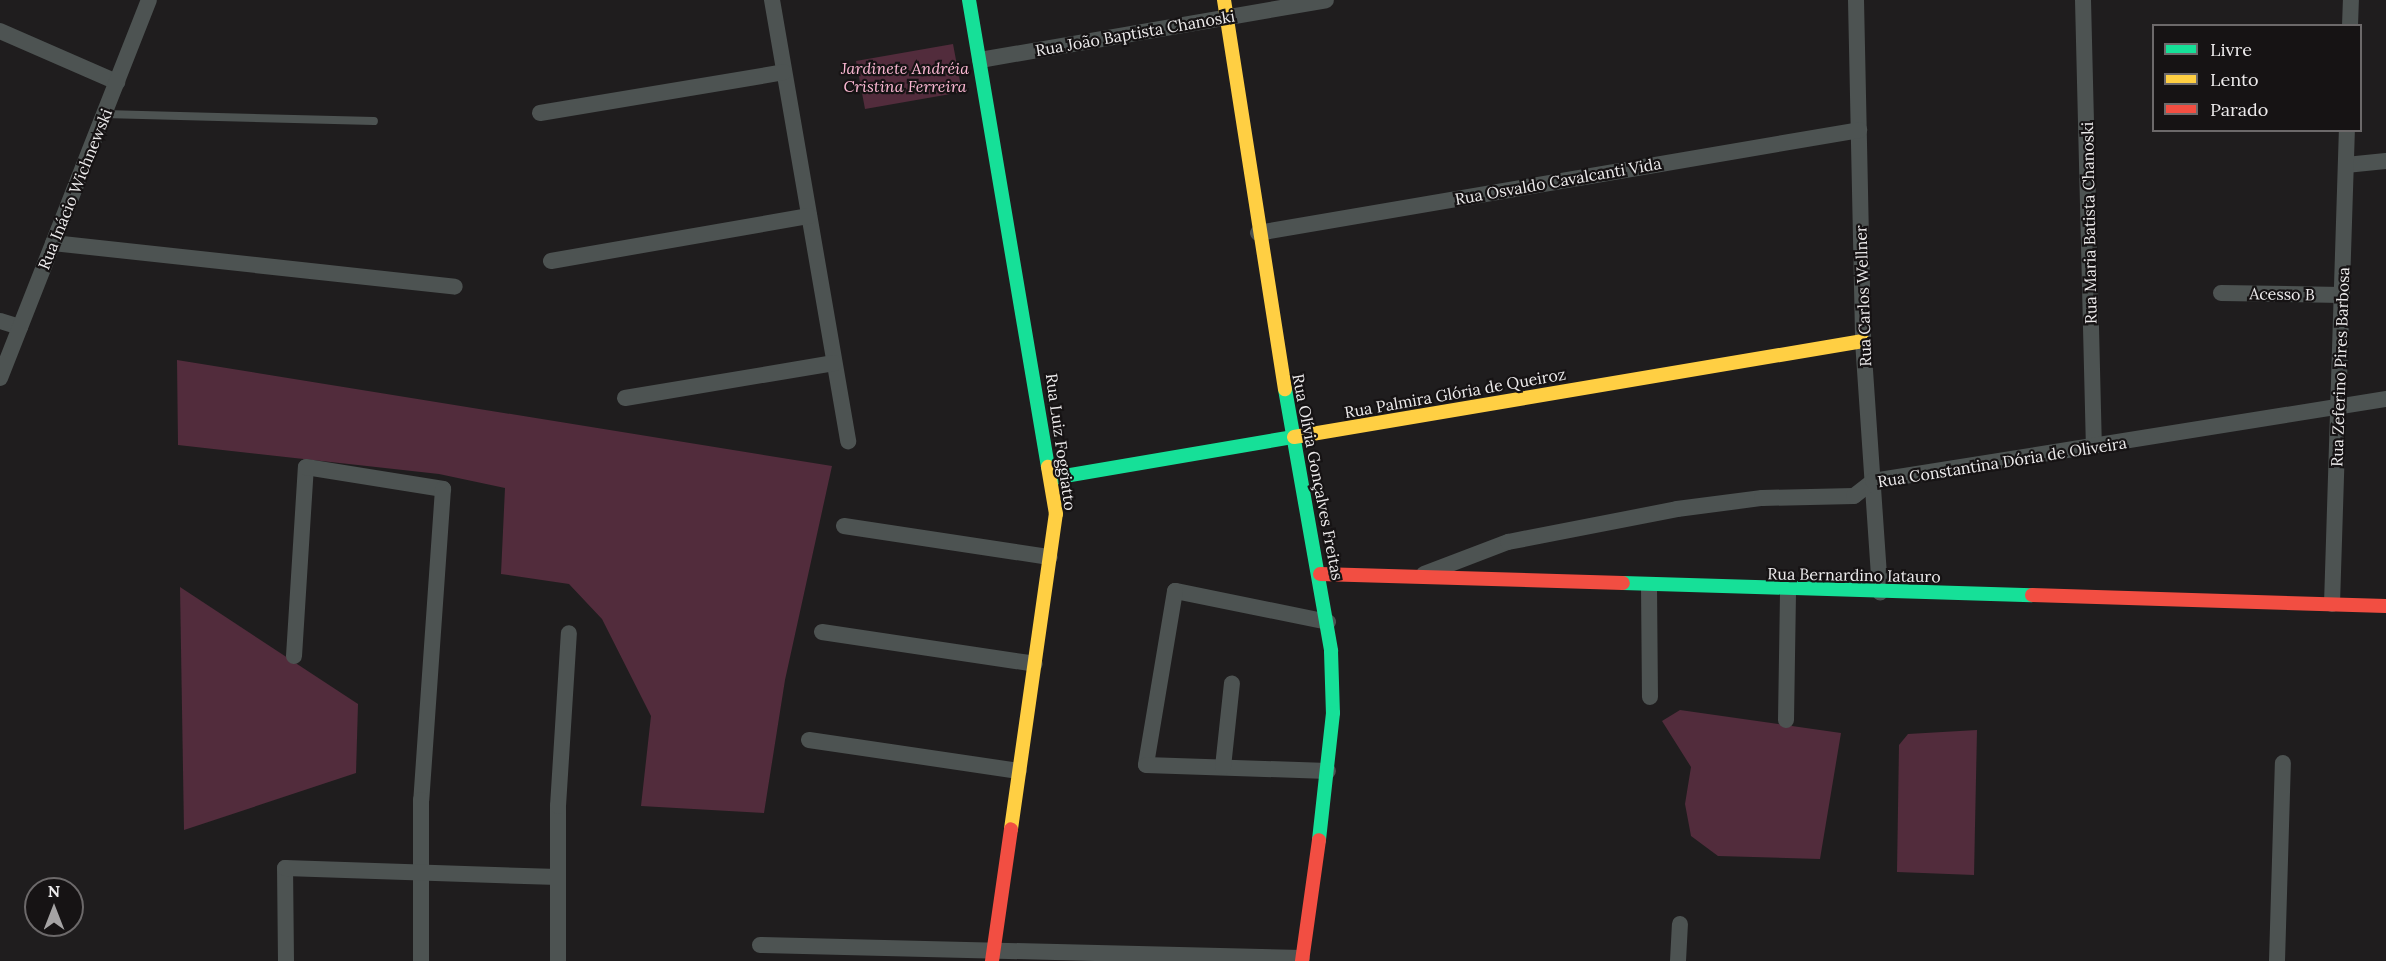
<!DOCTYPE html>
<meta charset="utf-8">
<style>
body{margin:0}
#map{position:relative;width:2386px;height:961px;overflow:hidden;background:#1f1d1e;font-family:Lora,serif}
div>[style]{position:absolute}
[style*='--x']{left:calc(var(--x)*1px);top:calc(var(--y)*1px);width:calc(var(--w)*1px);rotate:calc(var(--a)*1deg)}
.green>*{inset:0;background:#522c3c}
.lane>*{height:8px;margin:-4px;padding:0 4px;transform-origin:4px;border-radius:4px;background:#4d5352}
.street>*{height:16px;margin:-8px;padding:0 8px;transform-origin:8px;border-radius:8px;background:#4d5352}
.fast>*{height:14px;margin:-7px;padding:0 7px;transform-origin:7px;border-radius:7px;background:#16e098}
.slow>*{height:14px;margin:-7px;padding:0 7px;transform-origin:7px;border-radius:7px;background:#ffcf43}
.jam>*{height:14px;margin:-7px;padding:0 7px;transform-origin:7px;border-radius:7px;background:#f24e42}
span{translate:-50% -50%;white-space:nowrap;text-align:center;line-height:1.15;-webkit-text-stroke:4.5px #161314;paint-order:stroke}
.street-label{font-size:16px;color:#edebec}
.park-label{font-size:16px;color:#fdb9d4;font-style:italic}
.legend{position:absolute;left:2152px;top:24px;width:210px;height:108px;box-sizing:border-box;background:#161314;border:2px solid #6c696a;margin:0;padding:8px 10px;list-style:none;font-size:18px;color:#edebec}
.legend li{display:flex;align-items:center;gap:12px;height:30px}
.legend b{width:30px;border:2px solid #6c696a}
.north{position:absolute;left:24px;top:877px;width:60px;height:60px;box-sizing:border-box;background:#161314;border:2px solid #6c696a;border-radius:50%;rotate:0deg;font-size:16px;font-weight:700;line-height:24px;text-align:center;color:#edebec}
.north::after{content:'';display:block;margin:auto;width:21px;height:27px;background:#a5a3a4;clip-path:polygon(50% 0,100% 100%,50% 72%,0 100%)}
</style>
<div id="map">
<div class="green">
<i style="clip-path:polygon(953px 44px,962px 92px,865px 109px,856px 61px)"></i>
<i style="clip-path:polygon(177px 360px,832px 466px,785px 680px,764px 813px,641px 806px,651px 716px,602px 619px,569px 584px,501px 574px,505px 488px,439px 474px,178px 445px)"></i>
<i style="clip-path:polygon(180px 587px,358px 704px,356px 773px,184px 830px)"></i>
<i style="clip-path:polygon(1680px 710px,1841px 733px,1820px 859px,1718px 856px,1691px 836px,1685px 804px,1691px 767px,1662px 721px)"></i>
<i style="clip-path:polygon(1977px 730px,1974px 875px,1897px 872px,1899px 745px,1908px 734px)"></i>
</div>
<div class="lane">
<i style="--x:104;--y:114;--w:270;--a:1.5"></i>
</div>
<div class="street">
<i style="--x:772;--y:0;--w:448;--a:80.2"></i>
<i style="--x:1856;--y:0;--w:341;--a:88.8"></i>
<i style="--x:1863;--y:341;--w:252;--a:86.1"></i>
<i style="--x:2083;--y:0;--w:446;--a:88.6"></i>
<i style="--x:2350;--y:26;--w:26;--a:-88"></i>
<i style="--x:0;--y:31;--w:128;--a:23.6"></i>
<i style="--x:980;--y:60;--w:351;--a:-9.8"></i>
<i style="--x:540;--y:113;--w:247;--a:-9.5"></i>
<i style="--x:2346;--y:165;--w:40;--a:-5.7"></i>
<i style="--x:1258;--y:233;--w:610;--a:-9.72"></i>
<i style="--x:53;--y:243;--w:404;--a:6.2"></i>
<i style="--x:551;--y:261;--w:262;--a:-9.9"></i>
<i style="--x:2221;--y:293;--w:121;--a:0.9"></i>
<i style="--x:0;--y:321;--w:21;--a:17"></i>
<i style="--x:0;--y:378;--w:406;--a:-68.5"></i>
<i style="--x:625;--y:398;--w:212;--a:-9.5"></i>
<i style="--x:844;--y:526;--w:208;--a:8.6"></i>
<i style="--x:1424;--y:574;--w:90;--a:-20.9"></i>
<i style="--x:1508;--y:542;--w:172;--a:-11"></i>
<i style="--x:1677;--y:509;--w:86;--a:-7.4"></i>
<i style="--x:1762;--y:498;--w:92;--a:-1.2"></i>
<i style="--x:1854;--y:496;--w:24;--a:-38"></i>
<i style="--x:1873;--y:481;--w:520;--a:-9.08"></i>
<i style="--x:1649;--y:586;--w:111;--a:89.5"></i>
<i style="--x:2332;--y:604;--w:474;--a:-88.2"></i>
<i style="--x:1328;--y:622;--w:156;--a:-168.5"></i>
<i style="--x:1175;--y:591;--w:176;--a:99.5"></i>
<i style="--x:1146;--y:765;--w:182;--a:1.9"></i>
<i style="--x:822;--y:632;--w:215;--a:8.5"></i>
<i style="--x:294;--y:656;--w:189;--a:-86.4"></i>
<i style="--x:306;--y:467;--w:139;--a:9.1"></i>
<i style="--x:443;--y:489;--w:312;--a:94"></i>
<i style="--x:421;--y:800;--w:161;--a:90"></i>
<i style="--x:1786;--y:720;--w:130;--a:-89.1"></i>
<i style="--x:809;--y:740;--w:212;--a:8.4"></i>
<i style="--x:1223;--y:767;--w:84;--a:-83.9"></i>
<i style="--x:760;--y:945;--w:542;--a:1.37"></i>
<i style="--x:286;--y:961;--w:93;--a:-90.6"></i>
<i style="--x:285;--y:868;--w:273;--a:1.9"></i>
<i style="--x:558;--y:961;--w:155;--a:-90"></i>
<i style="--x:558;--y:806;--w:173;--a:-86.4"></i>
<i style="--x:1678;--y:961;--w:37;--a:-87"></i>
<i style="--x:2277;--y:961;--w:198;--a:-88.3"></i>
</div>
<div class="fast">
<i style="--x:969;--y:0;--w:474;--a:80.4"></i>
<i style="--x:1285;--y:389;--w:266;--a:80"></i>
<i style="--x:1331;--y:651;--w:62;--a:88.2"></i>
<i style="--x:1333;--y:713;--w:128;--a:96.3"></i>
<i style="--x:1053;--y:478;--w:244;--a:-9.7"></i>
<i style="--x:1623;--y:583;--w:409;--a:1.7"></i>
</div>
<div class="slow">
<i style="--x:1224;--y:0;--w:394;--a:81.1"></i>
<i style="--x:1294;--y:437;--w:577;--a:-9.58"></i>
<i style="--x:1011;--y:829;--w:318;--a:-81.9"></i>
<i style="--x:1056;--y:514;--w:48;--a:-99.7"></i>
</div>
<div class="jam">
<i style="--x:1320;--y:574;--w:303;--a:1.7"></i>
<i style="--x:2032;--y:595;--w:354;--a:1.8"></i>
<i style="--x:992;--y:961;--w:133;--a:-81.8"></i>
<i style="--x:1302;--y:961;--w:122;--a:-82"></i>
</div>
<div class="street-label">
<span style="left:1135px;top:33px;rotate:-10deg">Rua João Baptista Chanoski</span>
<span style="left:1558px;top:181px;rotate:-10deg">Rua Osvaldo Cavalcanti Vida</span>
<span style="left:75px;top:189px;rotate:-68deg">Rua Inácio Wichnewski</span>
<span style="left:2089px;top:223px;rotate:-91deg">Rua Maria Batista Chanoski</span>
<span style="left:2282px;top:294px;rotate:1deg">Acesso B</span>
<span style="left:1863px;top:296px;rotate:-92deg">Rua Carlos Wellner</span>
<span style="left:2340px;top:367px;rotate:-88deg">Rua Zeferino Pires Barbosa</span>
<span style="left:1455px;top:393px;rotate:-10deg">Rua Palmira Glória de Queiroz</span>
<span style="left:1061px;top:442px;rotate:82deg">Rua Luiz Foggiatto</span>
<span style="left:2002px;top:462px;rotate:-9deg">Rua Constantina Dória de Oliveira</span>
<span style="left:1318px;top:477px;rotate:79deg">Rua Olívia Gonçalves Freitas</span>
<span style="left:1854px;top:575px;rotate:1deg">Rua Bernardino Iatauro</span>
</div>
<div class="park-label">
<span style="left:905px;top:77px">Jardinete Andréia<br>Cristina Ferreira</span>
</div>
<ul class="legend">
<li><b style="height:8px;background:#16e098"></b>Livre</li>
<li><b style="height:8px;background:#ffcf43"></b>Lento</li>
<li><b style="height:8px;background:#f24e42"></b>Parado</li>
</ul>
<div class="north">N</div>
</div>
